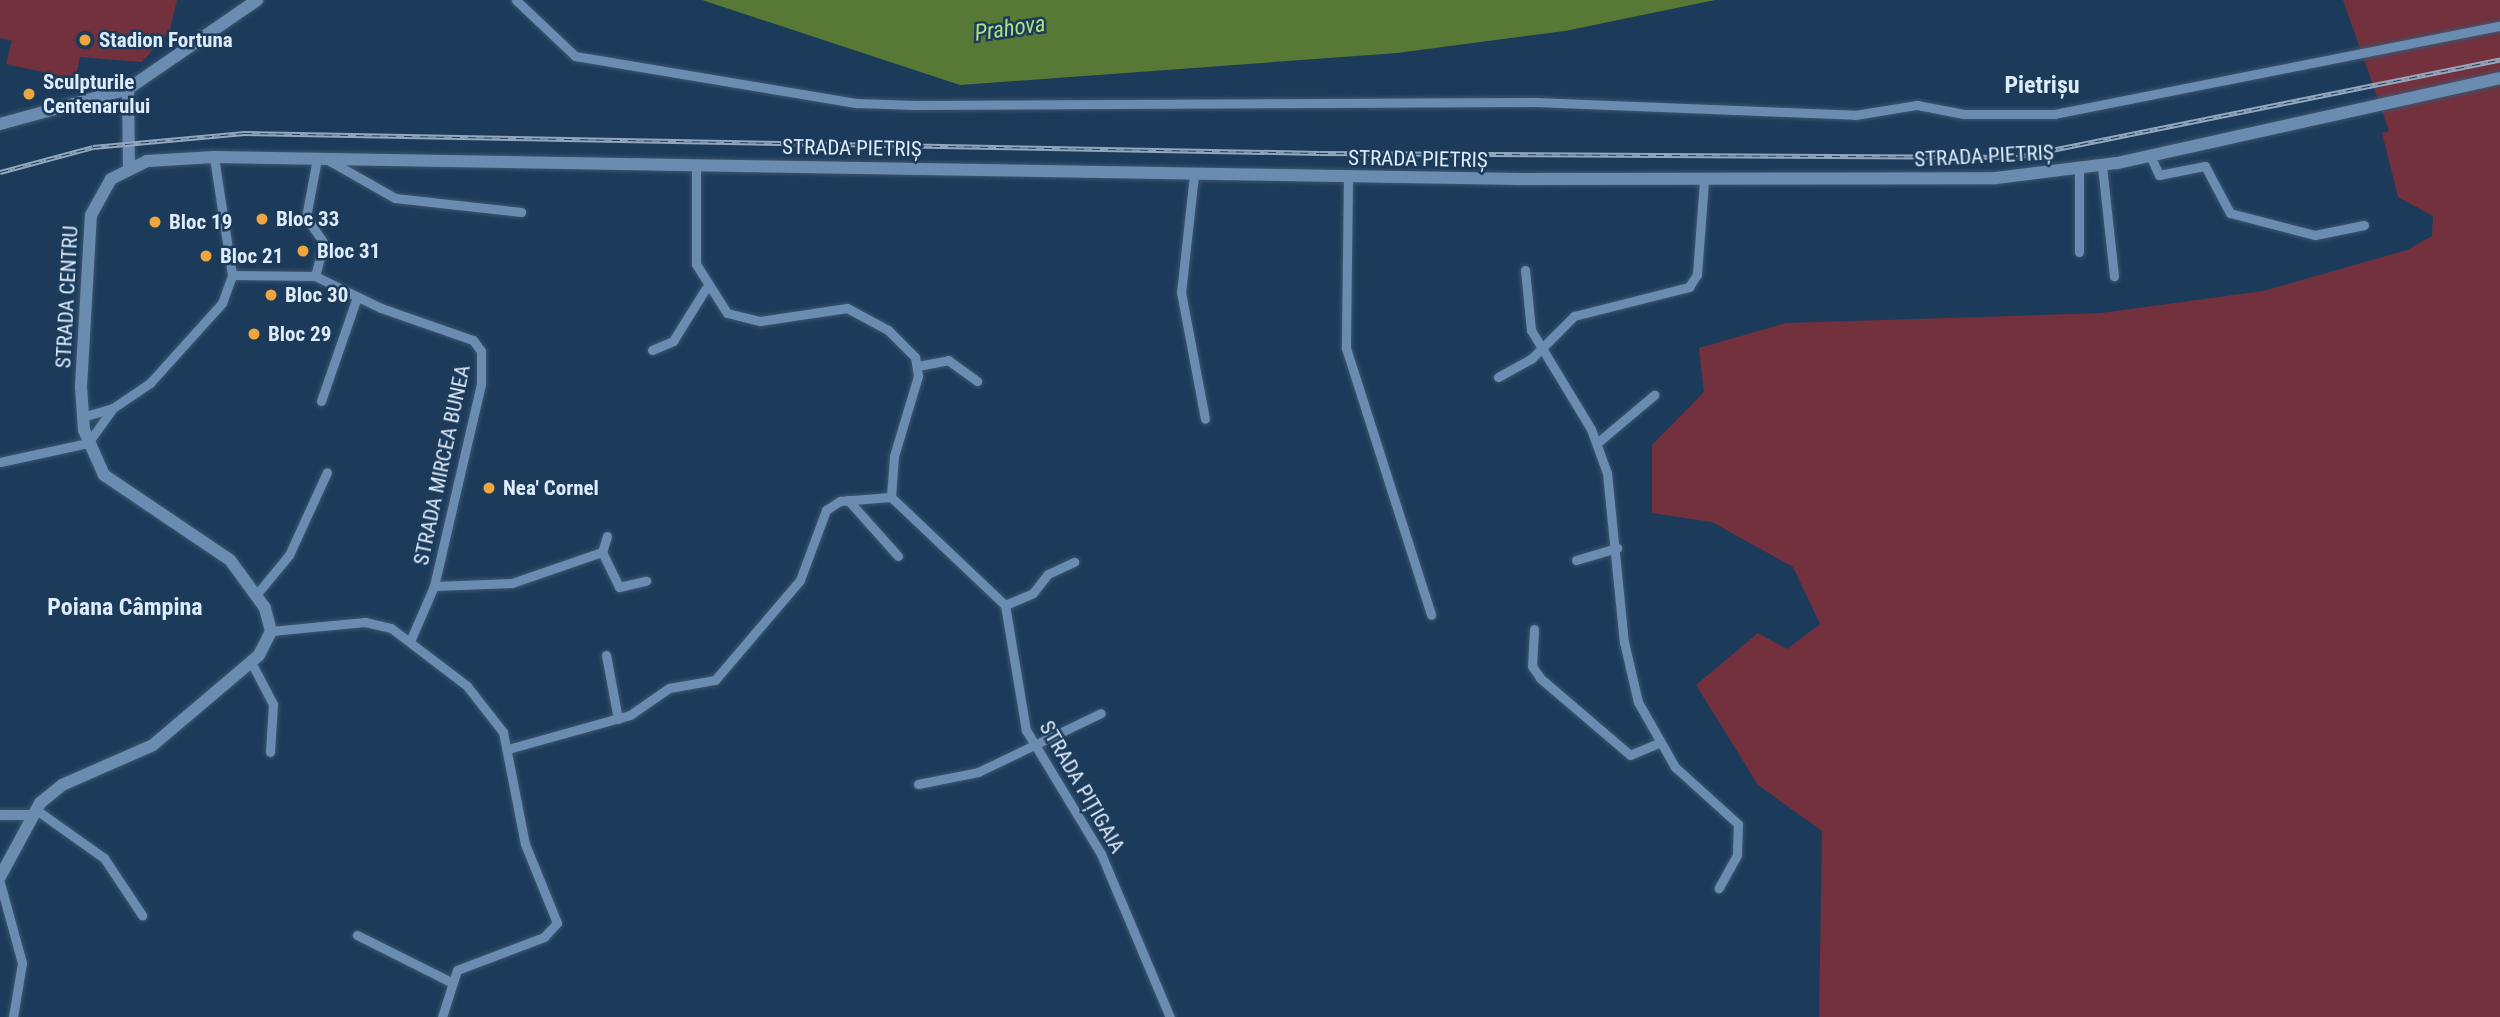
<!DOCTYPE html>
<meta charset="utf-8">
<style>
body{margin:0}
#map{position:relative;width:2500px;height:1017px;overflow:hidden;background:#1c3b5a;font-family:"Roboto Condensed",sans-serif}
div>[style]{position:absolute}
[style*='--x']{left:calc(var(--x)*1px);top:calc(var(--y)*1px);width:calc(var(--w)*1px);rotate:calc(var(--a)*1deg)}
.green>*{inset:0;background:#73313d}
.water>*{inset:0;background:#577935}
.roads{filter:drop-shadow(0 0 2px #3b5670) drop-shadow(0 0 2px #3b5670)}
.minor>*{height:9px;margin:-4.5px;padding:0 4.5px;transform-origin:4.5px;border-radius:4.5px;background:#6b8cb1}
.tertiary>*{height:10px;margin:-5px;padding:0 5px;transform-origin:5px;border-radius:5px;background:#6b8cb1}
.secondary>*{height:12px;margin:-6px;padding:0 6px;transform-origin:6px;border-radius:6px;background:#6b8cb1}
.rail>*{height:5px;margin-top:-2.5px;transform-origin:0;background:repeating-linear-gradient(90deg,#1c3b5a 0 8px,#93a8be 0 16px);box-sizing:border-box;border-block:2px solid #93a8be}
.dots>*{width:19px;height:19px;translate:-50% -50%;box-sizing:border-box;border:4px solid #1c3b5a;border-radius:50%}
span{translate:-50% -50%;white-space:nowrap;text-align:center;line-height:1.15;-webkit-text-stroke:5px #1c3b5a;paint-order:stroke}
.poi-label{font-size:21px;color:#ddebfb;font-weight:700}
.left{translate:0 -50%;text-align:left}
.street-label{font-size:21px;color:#ddebfb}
.water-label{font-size:23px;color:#aedf81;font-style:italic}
.quarter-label{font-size:24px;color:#ddebfb;font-weight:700}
</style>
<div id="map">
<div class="green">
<i style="clip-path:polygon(0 0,177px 0,170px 30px,142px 62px,80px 57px,75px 79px,6px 64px,12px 41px,0 38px)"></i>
<i style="clip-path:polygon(2343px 0,2500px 0,2500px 1017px,1819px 1017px,1822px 831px,1758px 785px,1696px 685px,1758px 633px,1787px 649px,1820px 624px,1793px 567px,1712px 522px,1652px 513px,1652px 445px,1704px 392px,1699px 348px,1786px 323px,2101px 313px,2263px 291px,2407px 250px,2432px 236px,2433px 216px,2398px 197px,2382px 133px,2389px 131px)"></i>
</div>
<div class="water">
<i style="clip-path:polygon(702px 0,1715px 0,1565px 31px,1397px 53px,960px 85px)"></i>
</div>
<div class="roads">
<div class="minor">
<i style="--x:516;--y:0;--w:81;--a:43.5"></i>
<i style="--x:575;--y:56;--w:286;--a:9.5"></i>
<i style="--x:857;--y:103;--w:58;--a:2"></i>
<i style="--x:915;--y:105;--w:620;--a:-0.28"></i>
<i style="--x:1535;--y:102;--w:320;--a:2.3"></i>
<i style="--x:1855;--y:115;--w:63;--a:-9.2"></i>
<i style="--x:1917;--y:105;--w:48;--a:10.8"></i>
<i style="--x:1964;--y:114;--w:90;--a:0"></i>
<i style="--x:2054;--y:114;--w:455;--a:-11.2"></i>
<i style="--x:2150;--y:155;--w:22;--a:66"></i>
<i style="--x:2159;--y:175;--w:47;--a:-11.1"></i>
<i style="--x:2205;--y:166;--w:53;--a:62"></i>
<i style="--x:2230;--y:213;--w:88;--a:14.5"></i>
<i style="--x:2315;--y:235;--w:50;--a:-11.5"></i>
<i style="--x:328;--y:160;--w:77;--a:29.6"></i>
<i style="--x:395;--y:198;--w:127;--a:6.3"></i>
<i style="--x:696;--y:164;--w:100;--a:90"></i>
<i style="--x:696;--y:264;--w:58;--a:57.7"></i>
<i style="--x:727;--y:313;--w:34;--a:14"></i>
<i style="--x:760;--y:321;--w:88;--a:-8.5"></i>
<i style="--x:847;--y:308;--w:47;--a:28.2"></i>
<i style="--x:888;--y:330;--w:38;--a:45"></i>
<i style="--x:915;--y:357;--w:19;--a:81"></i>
<i style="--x:918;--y:376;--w:84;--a:106.7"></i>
<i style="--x:894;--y:456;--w:41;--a:94.2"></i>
<i style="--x:891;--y:497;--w:157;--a:43.5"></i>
<i style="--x:1005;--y:605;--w:127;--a:80.5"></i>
<i style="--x:1026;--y:730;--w:145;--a:58.8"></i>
<i style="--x:1101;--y:854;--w:177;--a:67.1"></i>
<i style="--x:2102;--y:166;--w:111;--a:83.8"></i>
<i style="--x:1194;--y:175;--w:118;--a:96.3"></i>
<i style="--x:1181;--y:292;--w:129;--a:79.3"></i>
<i style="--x:1348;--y:177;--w:171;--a:90.7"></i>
<i style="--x:1346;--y:348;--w:280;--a:72.3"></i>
<i style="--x:2079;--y:252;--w:83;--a:-90"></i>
<i style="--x:1525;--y:270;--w:60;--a:84.3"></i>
<i style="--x:1531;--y:330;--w:116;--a:58.8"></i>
<i style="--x:1591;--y:429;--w:47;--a:70"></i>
<i style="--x:1607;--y:473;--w:170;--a:84.3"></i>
<i style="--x:1624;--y:642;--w:62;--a:76.9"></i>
<i style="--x:1638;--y:702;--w:75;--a:60.4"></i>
<i style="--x:1675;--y:767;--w:85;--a:42.1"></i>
<i style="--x:1738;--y:824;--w:31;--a:92"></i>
<i style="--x:1737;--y:855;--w:38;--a:119"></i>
<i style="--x:232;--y:275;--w:83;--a:0.7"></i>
<i style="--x:315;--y:276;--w:73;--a:25.9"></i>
<i style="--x:381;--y:308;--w:97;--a:19.2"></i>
<i style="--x:473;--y:340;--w:14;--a:54"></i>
<i style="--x:481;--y:351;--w:33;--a:90"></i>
<i style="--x:481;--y:384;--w:207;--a:103.1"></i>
<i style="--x:434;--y:586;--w:58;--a:113.5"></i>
<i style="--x:315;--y:276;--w:34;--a:-75"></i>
<i style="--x:324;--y:243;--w:32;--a:-125"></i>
<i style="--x:306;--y:217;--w:59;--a:-79.3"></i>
<i style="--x:652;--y:350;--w:23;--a:-23"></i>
<i style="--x:673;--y:341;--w:62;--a:-58.1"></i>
<i style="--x:918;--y:366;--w:31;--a:-11"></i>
<i style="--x:948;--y:360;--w:36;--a:36"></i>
<i style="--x:1498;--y:377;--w:38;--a:-29"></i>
<i style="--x:1531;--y:359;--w:61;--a:-45"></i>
<i style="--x:1574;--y:316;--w:119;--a:-14.2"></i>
<i style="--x:1689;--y:287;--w:15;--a:-58"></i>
<i style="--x:1697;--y:274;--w:94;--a:-85.7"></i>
<i style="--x:321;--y:401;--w:110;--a:-70.9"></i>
<i style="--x:82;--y:417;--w:32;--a:-16"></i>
<i style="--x:113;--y:408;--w:45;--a:-34"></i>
<i style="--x:150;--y:383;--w:108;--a:-48"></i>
<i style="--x:222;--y:303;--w:30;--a:-70"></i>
<i style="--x:232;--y:275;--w:119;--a:-98.7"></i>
<i style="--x:1597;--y:443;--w:75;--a:-40.1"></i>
<i style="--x:0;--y:462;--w:90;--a:-12.2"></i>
<i style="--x:88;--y:443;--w:43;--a:-54.5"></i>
<i style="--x:848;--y:500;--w:75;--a:48.2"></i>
<i style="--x:607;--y:536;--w:17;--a:107"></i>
<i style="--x:602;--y:552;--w:39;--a:64"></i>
<i style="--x:619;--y:587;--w:28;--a:-13"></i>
<i style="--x:1576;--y:560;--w:43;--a:-16.3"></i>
<i style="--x:434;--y:586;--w:78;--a:-2.2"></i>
<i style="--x:512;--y:583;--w:95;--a:-19"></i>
<i style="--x:256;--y:595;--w:52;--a:-50.5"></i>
<i style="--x:289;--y:555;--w:91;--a:-65.4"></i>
<i style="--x:1005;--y:605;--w:30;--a:-23"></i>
<i style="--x:1033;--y:593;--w:24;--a:-52"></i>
<i style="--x:1048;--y:574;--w:29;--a:-25"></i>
<i style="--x:1534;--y:629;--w:37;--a:93"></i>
<i style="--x:1532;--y:666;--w:14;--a:56"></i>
<i style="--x:1540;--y:678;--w:118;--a:40.5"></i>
<i style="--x:1630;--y:755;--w:30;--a:-23"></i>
<i style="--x:271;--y:631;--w:94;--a:-5.5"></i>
<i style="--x:365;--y:622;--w:27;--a:13"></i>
<i style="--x:391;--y:628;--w:96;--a:37.3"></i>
<i style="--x:467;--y:686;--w:58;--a:52"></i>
<i style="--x:503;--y:732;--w:114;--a:78.9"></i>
<i style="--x:525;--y:844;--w:85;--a:67.9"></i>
<i style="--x:557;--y:923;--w:19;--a:133"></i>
<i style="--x:544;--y:937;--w:93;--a:159.2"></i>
<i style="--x:457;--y:970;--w:49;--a:107.7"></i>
<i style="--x:606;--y:655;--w:65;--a:79.4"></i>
<i style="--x:251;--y:662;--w:47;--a:62.4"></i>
<i style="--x:273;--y:704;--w:48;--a:93.6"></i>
<i style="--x:508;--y:749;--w:127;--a:-15.6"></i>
<i style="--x:630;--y:715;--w:47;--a:-34.7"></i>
<i style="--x:669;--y:688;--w:47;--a:-9.9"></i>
<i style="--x:715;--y:680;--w:131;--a:-49.6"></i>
<i style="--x:800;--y:580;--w:75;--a:-69.6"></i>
<i style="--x:826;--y:510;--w:17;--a:-33"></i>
<i style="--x:840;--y:501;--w:51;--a:-4.5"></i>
<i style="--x:918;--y:784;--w:61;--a:-11.3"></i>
<i style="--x:978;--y:772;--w:136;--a:-25.6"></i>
<i style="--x:35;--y:809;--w:85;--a:35.4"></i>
<i style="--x:104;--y:858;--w:69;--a:56.3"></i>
<i style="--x:0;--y:883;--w:83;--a:74.6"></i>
<i style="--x:22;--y:963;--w:55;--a:99.5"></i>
<i style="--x:357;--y:935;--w:103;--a:26.6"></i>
</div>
<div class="tertiary">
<i style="--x:0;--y:815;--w:29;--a:0"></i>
</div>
<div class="secondary">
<i style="--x:128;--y:89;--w:79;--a:89.3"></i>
<i style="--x:0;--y:124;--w:133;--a:-15.3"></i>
<i style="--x:128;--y:89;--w:157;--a:-34.6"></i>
<i style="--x:0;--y:877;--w:84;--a:-61.6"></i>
<i style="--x:40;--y:803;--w:28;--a:-39"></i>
<i style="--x:62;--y:785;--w:99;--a:-23.7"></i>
<i style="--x:153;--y:745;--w:139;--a:-40.3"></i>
<i style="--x:259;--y:655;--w:27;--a:-63"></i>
<i style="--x:271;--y:631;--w:24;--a:-105"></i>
<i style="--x:265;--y:608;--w:59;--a:-126.1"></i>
<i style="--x:230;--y:560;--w:152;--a:-146"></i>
<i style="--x:104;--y:475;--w:49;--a:-114"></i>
<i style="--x:84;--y:430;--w:43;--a:-94"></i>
<i style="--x:81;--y:387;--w:172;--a:-86.7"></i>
<i style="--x:91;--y:215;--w:41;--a:-60.9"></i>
<i style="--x:111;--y:179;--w:40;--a:-26.6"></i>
<i style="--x:147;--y:161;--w:67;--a:-3.4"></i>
<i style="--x:214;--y:157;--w:1306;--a:0.97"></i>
<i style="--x:1520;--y:179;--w:476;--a:-0.1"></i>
<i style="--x:1996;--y:178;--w:122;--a:-7.1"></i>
<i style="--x:2117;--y:163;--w:392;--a:-12.5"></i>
</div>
</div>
<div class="rail">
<i style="--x:0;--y:172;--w:96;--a:-15"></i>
<i style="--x:93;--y:147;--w:152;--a:-5.3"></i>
<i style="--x:244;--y:133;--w:1076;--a:1.06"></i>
<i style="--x:1320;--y:153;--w:697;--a:0.33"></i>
<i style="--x:2017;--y:157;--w:493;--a:-11.4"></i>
</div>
<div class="dots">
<i style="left:85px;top:40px;background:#f0a63f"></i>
<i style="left:29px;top:94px;background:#f0a63f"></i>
<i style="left:262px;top:219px;background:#f0a63f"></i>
<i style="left:155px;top:222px;background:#f0a63f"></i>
<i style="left:303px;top:251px;background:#f0a63f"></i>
<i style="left:206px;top:256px;background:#f0a63f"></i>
<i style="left:271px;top:295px;background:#f0a63f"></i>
<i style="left:254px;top:334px;background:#f0a63f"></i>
<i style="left:489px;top:488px;background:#f0a63f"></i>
</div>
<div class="poi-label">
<span class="left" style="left:99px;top:40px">Stadion Fortuna</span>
<span class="left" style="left:43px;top:94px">Sculpturile<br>Centenarului</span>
<span class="left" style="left:276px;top:219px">Bloc 33</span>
<span class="left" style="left:169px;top:222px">Bloc 19</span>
<span class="left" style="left:317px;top:251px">Bloc 31</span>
<span class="left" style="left:220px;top:256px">Bloc 21</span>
<span class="left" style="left:285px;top:295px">Bloc 30</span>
<span class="left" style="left:268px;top:334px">Bloc 29</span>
<span class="left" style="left:503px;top:488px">Nea' Cornel</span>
</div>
<div class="street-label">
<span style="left:852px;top:148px;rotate:1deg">STRADA PIETRIȘ</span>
<span style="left:1984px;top:156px;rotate:-3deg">STRADA PIETRIȘ</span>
<span style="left:1418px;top:159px;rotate:1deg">STRADA PIETRIȘ</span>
<span style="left:67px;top:297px;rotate:-87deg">STRADA CENTRU</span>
<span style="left:442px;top:465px;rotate:-78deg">STRADA MIRCEA BUNEA</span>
<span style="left:1082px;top:787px;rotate:60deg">STRADA PIȚIGAIA</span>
</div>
<div class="water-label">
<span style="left:1010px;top:29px;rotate:-8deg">Prahova</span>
</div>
<div class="quarter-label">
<span style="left:2042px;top:86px">Pietrișu</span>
<span style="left:125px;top:608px">Poiana Câmpina</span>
</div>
</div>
